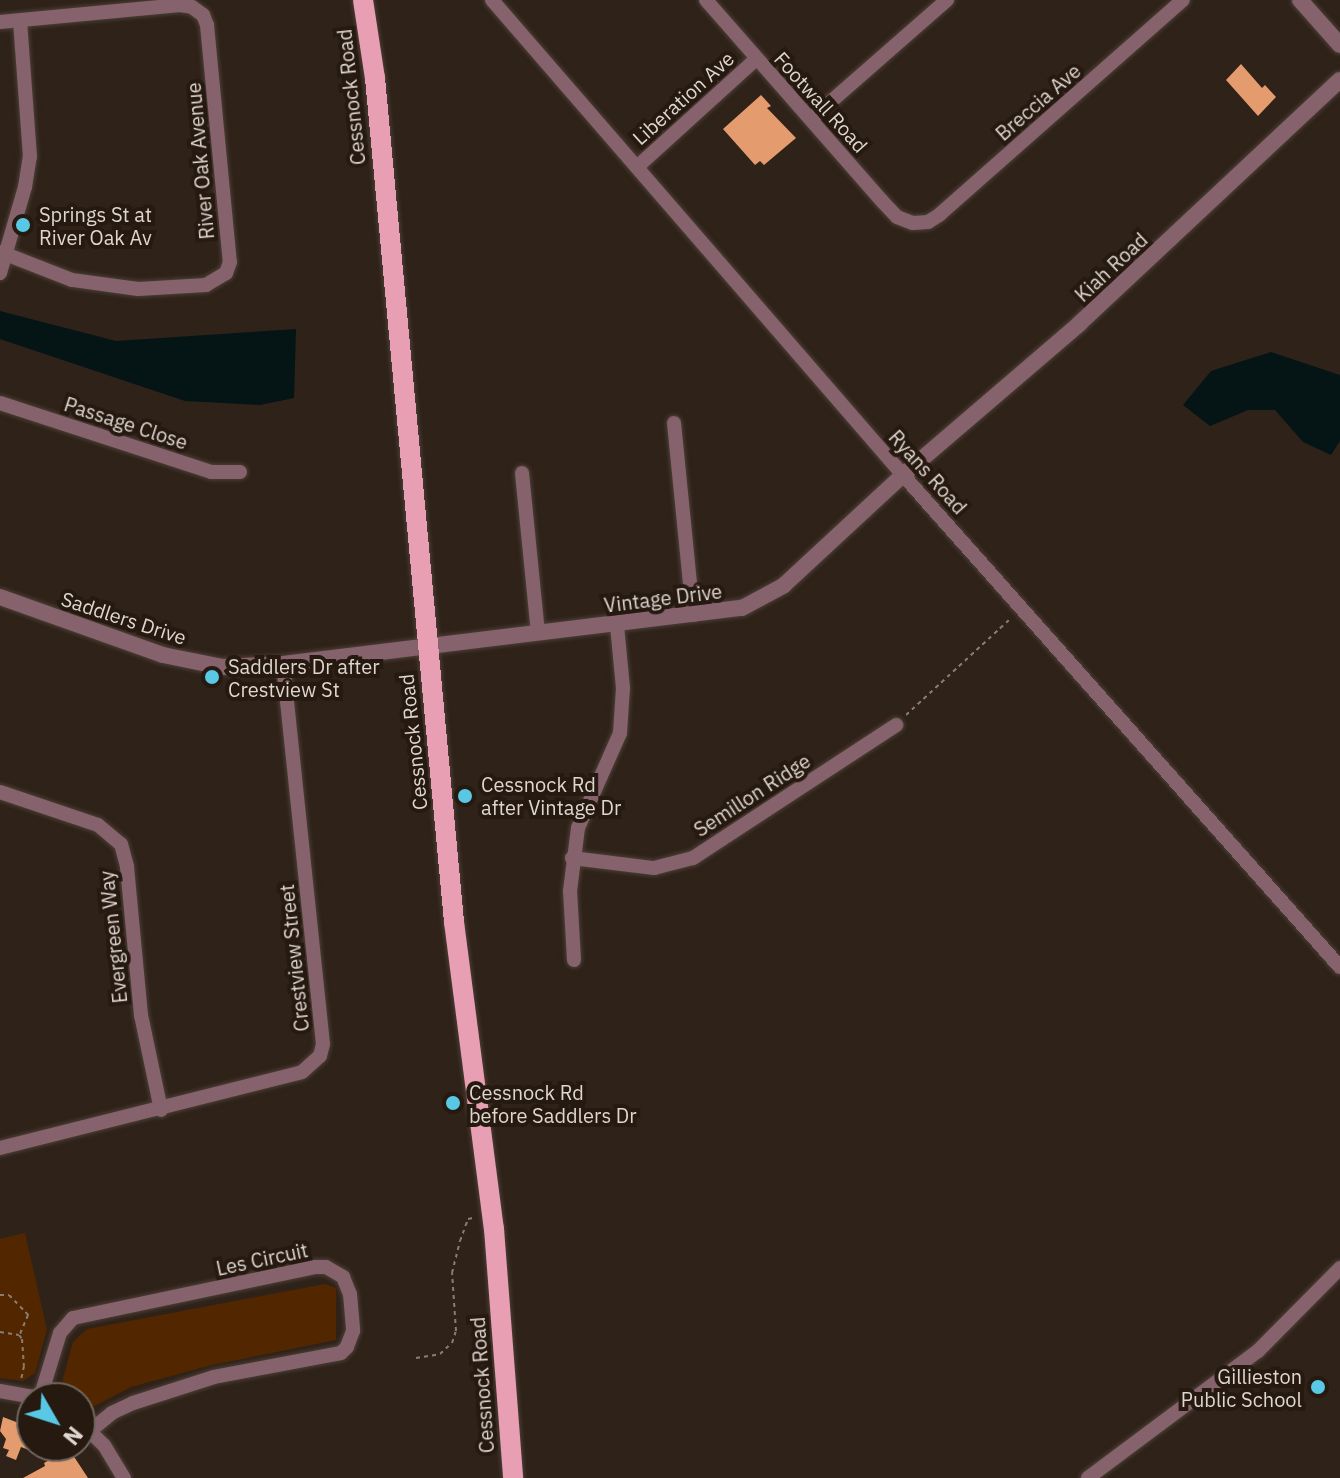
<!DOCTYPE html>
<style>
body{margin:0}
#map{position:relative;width:1340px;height:1478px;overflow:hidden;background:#2f2219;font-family:"IBM Plex Sans",sans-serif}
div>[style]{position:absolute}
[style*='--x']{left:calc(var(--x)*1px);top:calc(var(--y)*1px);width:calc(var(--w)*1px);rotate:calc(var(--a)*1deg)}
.green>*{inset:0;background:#522700}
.water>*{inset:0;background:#051415}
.building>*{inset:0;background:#e49b6e}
.path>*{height:2px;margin-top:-1px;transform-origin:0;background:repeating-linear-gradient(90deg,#887d75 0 4px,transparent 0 8px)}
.roads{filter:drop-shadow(0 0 2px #4b3f36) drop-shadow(0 0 2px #4b3f36)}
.minor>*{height:14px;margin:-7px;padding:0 7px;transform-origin:7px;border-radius:7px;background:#86626c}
.tertiary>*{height:16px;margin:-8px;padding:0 8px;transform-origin:8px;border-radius:8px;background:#86626c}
.primary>*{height:20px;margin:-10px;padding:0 10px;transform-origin:10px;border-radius:10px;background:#e89fb3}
.dots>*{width:22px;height:22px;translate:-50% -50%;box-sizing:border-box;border:4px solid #251910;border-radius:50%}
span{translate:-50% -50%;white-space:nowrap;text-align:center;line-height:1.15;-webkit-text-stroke:8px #251910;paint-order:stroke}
.street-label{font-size:20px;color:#dfd6d0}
.poi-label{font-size:20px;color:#dfd6d0}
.left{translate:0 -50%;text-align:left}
.right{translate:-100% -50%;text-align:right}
.north{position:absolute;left:16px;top:1382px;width:80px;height:80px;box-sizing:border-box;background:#251910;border:2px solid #6f655d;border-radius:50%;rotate:129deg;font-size:22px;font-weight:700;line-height:32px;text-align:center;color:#dfd6d0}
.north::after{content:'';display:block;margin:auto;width:28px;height:36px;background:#59c8e5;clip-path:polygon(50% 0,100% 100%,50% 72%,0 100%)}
</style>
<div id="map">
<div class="green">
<i style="clip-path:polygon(25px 1233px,47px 1330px,35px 1373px,23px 1381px,0 1378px,0 1239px)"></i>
<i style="clip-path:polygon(325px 1284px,336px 1288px,336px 1340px,212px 1365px,131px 1387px,87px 1410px,80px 1406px,80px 1398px,67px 1398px,60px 1390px,73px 1342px,87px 1329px)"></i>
</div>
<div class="water">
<i style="clip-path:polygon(0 311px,116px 341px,296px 329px,294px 398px,260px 405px,185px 401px,0 339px)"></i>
<i style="clip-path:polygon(1271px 352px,1340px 375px,1340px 441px,1331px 455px,1303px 442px,1275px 410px,1248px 410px,1210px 426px,1183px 405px,1211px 371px)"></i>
</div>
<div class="building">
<i style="clip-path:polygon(1241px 64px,1262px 88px,1265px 85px,1276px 97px,1258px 116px,1226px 80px)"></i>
<i style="clip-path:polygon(761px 95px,771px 106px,767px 108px,796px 138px,764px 165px,760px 161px,755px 165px,723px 129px)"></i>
<i style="clip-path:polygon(3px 1417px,32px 1428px,32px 1451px,21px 1447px,16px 1460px,6px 1456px,9px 1450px,3px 1448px,6px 1439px,0 1431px)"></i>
<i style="clip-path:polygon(69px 1449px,88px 1478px,23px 1478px,45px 1466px,44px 1463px)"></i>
</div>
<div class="path">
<i style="--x:906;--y:715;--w:142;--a:-42.7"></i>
<i style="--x:0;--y:1295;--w:9;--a:0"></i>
<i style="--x:9;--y:1295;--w:28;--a:46"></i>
<i style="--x:28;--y:1315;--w:21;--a:113"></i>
<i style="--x:0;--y:1332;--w:19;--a:9"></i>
<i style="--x:19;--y:1335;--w:5;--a:53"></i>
<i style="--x:22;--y:1339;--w:27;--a:86"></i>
<i style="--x:24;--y:1366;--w:14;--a:102"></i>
<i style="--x:416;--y:1358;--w:24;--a:-9"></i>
<i style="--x:440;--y:1354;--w:16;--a:-43"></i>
<i style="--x:452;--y:1343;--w:13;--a:-72"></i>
<i style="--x:456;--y:1331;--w:58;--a:-93.9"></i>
<i style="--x:452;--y:1273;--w:33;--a:-76"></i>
<i style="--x:460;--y:1241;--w:23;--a:-70"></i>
<i style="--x:468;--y:1219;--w:5;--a:-11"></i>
</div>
<div class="roads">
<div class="minor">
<i style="--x:492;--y:0;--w:628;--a:49.13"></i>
<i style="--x:903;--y:475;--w:658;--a:48.39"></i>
<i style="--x:706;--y:0;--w:267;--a:48.8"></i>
<i style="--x:882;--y:201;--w:22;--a:47"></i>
<i style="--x:897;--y:217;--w:17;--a:21"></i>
<i style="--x:913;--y:223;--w:15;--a:-4"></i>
<i style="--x:928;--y:222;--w:13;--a:-32"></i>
<i style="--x:939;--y:215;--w:325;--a:-41.4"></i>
<i style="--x:0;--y:22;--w:181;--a:-5.4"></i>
<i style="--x:180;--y:5;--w:12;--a:9"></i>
<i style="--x:192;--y:7;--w:14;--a:36"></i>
<i style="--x:203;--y:15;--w:11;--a:68"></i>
<i style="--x:207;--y:25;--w:238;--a:84.5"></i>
<i style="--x:230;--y:262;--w:12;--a:110"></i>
<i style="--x:226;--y:273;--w:23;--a:149"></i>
<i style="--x:206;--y:285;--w:68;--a:176.6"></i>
<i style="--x:138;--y:289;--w:67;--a:-172.2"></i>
<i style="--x:72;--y:280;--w:77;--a:-158.7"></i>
<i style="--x:811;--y:119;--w:181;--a:-41.2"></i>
<i style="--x:637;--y:167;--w:161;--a:-42.2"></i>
<i style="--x:0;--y:273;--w:90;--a:-73.8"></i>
<i style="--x:25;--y:187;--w:30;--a:-81"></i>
<i style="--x:30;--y:157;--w:137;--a:-94.2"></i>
<i style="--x:0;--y:403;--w:222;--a:18.1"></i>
<i style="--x:211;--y:472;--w:29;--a:0"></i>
<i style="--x:674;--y:423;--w:193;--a:84.3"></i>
<i style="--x:522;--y:473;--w:160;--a:84.3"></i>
<i style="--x:0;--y:792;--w:103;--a:18.6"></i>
<i style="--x:98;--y:825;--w:30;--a:40"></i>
<i style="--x:121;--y:844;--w:24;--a:75"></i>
<i style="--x:127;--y:867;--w:149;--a:84.6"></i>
<i style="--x:141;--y:1015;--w:97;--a:78.1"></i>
<i style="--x:572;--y:858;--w:83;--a:7"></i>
<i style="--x:654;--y:868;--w:40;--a:-14.4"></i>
<i style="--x:693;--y:858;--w:243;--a:-33.2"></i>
<i style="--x:574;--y:960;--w:69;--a:-93.3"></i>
<i style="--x:570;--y:891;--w:64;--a:-82.8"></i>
<i style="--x:578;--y:828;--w:104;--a:-66.1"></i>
<i style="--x:620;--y:733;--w:45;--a:-86.2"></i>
<i style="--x:623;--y:688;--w:62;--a:-95.5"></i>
<i style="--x:0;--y:1148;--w:311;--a:-14.1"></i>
<i style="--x:302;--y:1072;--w:24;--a:-42"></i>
<i style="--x:320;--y:1056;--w:12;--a:-76"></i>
<i style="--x:323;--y:1044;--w:382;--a:-96"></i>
<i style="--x:0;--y:1391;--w:39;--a:10"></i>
<i style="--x:40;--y:1398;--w:68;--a:-72.9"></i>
<i style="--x:60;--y:1333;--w:20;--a:-49"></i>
<i style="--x:73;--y:1318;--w:247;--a:-11.9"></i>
<i style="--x:315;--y:1267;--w:11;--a:0"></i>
<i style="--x:326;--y:1267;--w:20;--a:30"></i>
<i style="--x:343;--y:1277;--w:18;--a:68"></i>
<i style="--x:350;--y:1294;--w:37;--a:85"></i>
<i style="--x:353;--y:1331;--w:17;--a:111"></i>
<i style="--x:347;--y:1347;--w:8;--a:135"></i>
<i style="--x:341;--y:1353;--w:129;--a:169.3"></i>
<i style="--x:214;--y:1377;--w:85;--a:162.2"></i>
<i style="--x:133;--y:1403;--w:23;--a:155"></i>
<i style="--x:112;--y:1413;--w:27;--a:141"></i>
<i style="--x:80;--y:1422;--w:33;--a:44"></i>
<i style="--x:104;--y:1445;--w:39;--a:59"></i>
<i style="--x:1088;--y:1478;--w:212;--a:-36.8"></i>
<i style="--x:1258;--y:1351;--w:117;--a:-45.3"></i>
</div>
<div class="tertiary">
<i style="--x:1300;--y:0;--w:60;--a:48.4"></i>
<i style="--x:0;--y:597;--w:173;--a:19.6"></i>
<i style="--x:163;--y:655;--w:60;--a:11.5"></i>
<i style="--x:222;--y:667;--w:61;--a:-2.8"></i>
<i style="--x:283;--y:664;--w:462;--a:-7"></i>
<i style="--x:742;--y:608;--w:47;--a:-28.2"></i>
<i style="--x:783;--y:586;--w:163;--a:-42.8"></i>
<i style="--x:903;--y:475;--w:232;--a:-40.6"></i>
<i style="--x:1079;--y:324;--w:357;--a:-43.1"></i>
</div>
<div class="primary">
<i style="--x:363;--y:0;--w:79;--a:81.3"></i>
<i style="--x:375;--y:78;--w:848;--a:84.65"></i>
<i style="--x:454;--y:922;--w:310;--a:82.6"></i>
<i style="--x:494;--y:1229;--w:250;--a:85.6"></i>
</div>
</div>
<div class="dots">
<i style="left:23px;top:225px;background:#59c8e5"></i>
<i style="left:212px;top:677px;background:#59c8e5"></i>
<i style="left:465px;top:796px;background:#59c8e5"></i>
<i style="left:453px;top:1103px;background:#59c8e5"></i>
<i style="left:1318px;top:1387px;background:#59c8e5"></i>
</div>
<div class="street-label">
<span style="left:351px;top:97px;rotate:-96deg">Cessnock Road</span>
<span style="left:683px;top:98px;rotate:-42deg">Liberation Ave</span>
<span style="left:821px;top:102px;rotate:48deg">Footwall Road</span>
<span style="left:1038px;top:102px;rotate:-41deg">Breccia Ave</span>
<span style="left:200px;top:161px;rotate:-95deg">River Oak Avenue</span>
<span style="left:1111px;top:267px;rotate:-43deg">Kiah Road</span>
<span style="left:126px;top:423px;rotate:18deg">Passage Close</span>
<span style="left:928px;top:472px;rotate:48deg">Ryans Road</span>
<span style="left:663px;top:598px;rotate:-7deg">Vintage Drive</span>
<span style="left:124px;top:618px;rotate:18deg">Saddlers Drive</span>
<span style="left:413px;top:742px;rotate:-96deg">Cessnock Road</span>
<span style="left:752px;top:795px;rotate:-33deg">Semillon Ridge</span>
<span style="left:113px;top:937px;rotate:-96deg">Evergreen Way</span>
<span style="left:294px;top:958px;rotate:-96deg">Crestview Street</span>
<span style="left:262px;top:1259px;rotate:-12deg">Les Circuit</span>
<span style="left:482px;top:1385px;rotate:-94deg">Cessnock Road</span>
</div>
<div class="poi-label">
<span class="left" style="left:39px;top:226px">Springs St at<br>River Oak Av</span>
<span class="left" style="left:228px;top:678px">Saddlers Dr after<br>Crestview St</span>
<span class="left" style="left:481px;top:796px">Cessnock Rd<br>after Vintage Dr</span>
<span class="left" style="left:469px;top:1104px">Cessnock Rd<br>before Saddlers Dr</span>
<span class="right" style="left:1302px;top:1388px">Gillieston<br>Public School</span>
</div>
<div class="north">N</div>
</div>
